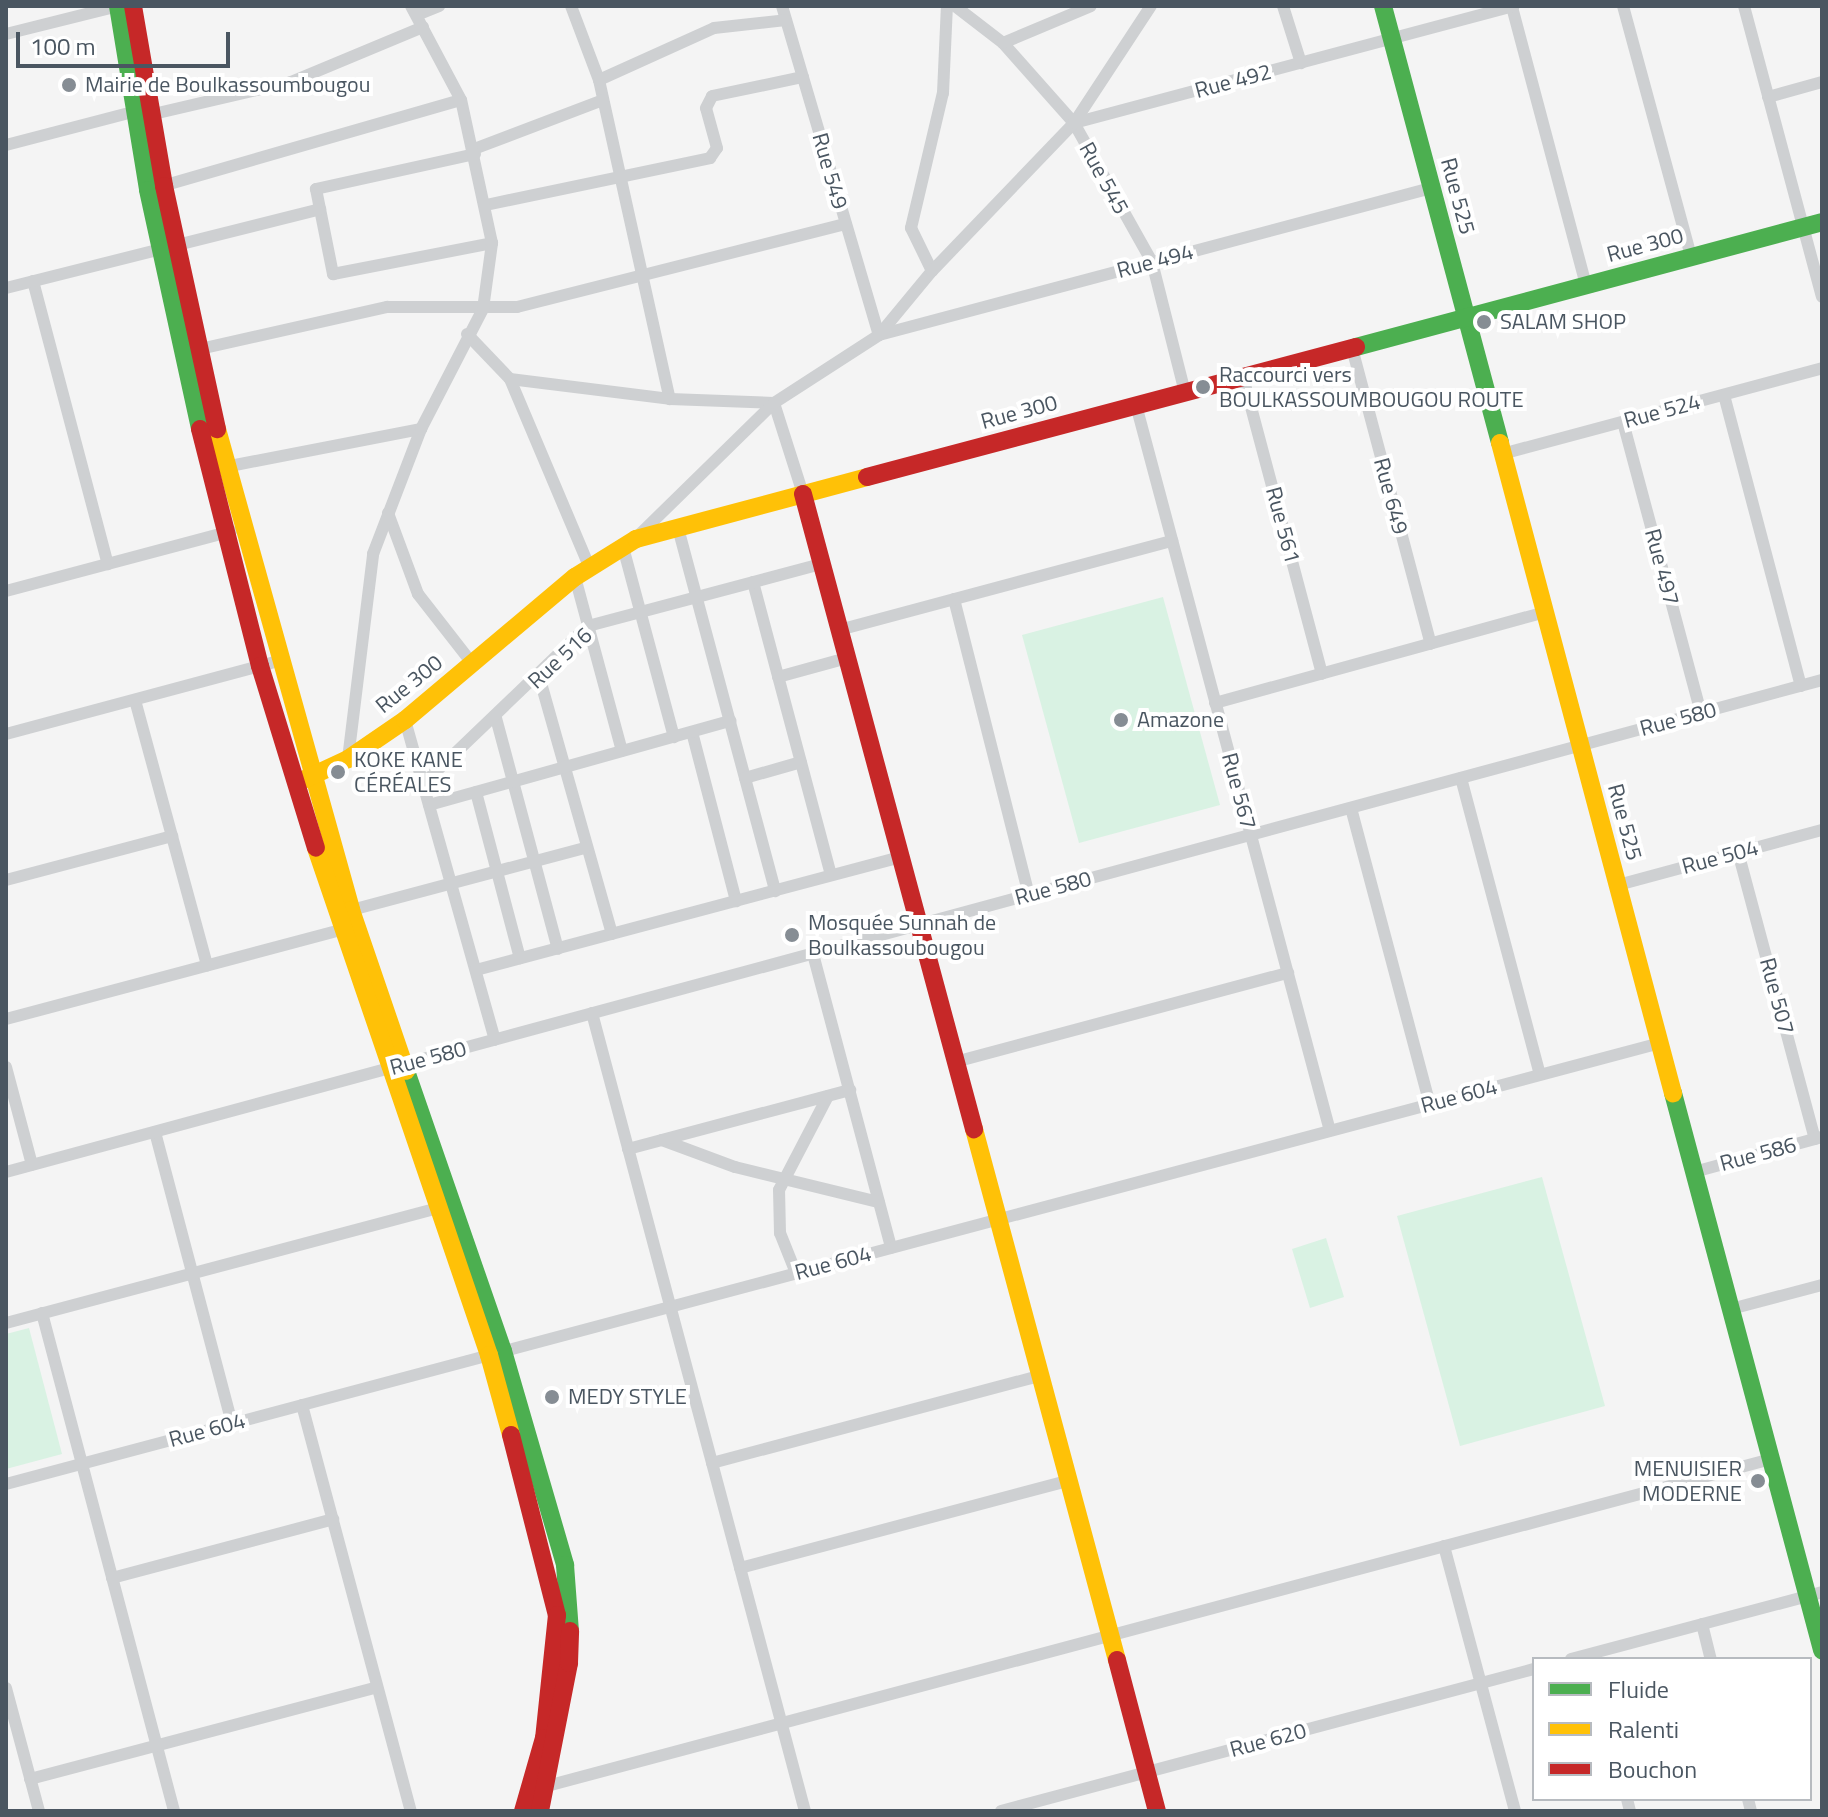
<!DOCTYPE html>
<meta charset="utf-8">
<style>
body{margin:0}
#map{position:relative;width:1828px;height:1817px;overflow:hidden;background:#f4f4f4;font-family:"Titillium Web",sans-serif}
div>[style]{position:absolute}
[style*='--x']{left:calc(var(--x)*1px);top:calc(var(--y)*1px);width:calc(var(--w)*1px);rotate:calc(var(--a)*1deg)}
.green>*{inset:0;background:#d9f2e3}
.street>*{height:12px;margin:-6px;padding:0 6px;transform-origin:6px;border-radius:6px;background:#ced0d2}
.fast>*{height:18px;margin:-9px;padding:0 9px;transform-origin:9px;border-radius:9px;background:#4caf50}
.slow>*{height:18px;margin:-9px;padding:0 9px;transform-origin:9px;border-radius:9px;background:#ffc107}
.jam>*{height:18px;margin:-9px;padding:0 9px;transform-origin:9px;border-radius:9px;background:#c62828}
.dots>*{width:22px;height:22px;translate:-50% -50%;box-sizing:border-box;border:4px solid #fff;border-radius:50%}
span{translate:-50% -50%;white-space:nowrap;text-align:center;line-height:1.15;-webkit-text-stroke:8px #fff;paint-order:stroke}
.street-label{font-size:22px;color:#4a5661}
.poi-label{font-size:22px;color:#4a5661}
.left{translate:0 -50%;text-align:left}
.right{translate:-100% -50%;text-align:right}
.frame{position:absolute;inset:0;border:8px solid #4a5661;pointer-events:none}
.legend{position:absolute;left:1532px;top:1657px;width:280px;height:144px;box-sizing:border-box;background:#fff;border:2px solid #b7bbc0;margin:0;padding:10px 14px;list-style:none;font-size:24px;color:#4a5661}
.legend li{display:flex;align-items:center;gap:16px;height:40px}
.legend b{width:40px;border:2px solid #b7bbc0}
.scale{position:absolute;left:16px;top:32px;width:214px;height:36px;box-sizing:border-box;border:4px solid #4a5661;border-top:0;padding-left:10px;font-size:24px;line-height:28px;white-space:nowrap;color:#4a5661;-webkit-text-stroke:6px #fff;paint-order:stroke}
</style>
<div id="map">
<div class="green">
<i style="clip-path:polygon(1163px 597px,1220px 805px,1079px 843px,1022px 635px)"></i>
<i style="clip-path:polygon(1542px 1177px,1605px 1406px,1460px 1446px,1397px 1216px)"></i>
<i style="clip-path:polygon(1326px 1238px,1344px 1297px,1310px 1308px,1292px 1249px)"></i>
<i style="clip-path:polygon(29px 1328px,62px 1454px,6px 1469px,6px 1334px)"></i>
</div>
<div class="street">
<i style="--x:571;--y:6;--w:79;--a:69.3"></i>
<i style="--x:599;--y:80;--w:327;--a:77.5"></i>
<i style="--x:782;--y:6;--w:343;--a:73.6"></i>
<i style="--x:879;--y:335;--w:571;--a:-14.91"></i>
<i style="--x:955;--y:6;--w:61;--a:37.6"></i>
<i style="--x:1003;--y:43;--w:107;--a:48.4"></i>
<i style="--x:1074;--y:123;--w:159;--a:60.7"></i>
<i style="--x:1152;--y:262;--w:134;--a:75.8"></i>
<i style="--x:1283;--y:6;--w:60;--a:72.5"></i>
<i style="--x:1623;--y:6;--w:260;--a:74.8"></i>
<i style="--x:1744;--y:6;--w:301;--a:75"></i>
<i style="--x:1512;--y:7;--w:288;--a:75.1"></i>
<i style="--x:417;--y:15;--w:24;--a:-22"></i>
<i style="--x:6;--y:34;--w:115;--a:-14"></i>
<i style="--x:1003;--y:43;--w:95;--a:-22.8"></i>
<i style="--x:599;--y:80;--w:126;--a:-24.3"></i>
<i style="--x:714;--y:28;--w:72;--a:-6.3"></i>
<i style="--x:1768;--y:97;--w:56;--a:-15.5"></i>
<i style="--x:145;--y:116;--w:150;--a:-13.1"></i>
<i style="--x:291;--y:82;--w:143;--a:-22.6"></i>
<i style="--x:1074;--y:123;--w:455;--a:-14.9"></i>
<i style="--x:6;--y:145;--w:123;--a:-14.6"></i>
<i style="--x:474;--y:149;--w:138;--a:-20.8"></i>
<i style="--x:475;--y:154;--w:163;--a:167.6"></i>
<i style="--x:316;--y:189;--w:87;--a:78.7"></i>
<i style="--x:333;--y:274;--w:162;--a:-11"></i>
<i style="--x:159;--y:187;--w:314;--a:-16.1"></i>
<i style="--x:486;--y:205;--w:229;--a:-11.8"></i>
<i style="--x:710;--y:158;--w:12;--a:-55"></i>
<i style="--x:717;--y:148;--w:41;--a:-105.4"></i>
<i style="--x:706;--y:108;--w:13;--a:-63"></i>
<i style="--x:712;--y:96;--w:93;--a:-11.8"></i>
<i style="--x:932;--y:271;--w:48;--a:-116"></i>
<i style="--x:911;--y:228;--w:139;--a:-76.7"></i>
<i style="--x:943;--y:93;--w:87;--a:-87.4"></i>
<i style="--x:33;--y:281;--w:293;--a:75.2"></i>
<i style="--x:6;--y:288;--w:324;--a:-14.1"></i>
<i style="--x:467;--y:334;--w:62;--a:46.3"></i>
<i style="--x:510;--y:379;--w:161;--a:7.1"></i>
<i style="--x:670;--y:399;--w:104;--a:2.2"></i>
<i style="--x:774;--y:403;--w:96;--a:72.3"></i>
<i style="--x:1352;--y:348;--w:306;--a:75.1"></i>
<i style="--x:200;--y:349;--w:192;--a:-12.7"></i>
<i style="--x:387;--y:307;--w:130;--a:0"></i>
<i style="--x:517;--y:307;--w:339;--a:-14.2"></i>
<i style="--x:1243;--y:377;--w:307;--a:75.1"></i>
<i style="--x:510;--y:379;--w:203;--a:67.1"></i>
<i style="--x:1724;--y:395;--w:301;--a:75.2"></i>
<i style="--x:1136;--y:405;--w:751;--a:75.04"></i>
<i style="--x:1623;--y:422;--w:301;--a:75"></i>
<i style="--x:1502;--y:454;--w:331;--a:-15"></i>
<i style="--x:225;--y:467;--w:200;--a:-11"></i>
<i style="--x:388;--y:513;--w:86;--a:69.7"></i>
<i style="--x:418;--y:594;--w:88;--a:52"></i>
<i style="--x:678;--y:528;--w:376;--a:75"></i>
<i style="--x:638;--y:536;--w:190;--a:-44.4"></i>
<i style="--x:774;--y:403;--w:125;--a:-32.9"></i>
<i style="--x:879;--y:335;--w:83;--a:-50.4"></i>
<i style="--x:932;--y:271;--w:205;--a:-46.2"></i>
<i style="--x:1074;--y:123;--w:140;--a:-56.7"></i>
<i style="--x:623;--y:547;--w:197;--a:75"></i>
<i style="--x:575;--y:577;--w:180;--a:74.9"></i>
<i style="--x:753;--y:582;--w:303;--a:75.1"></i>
<i style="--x:6;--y:591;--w:233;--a:-14.9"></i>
<i style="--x:954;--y:599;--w:305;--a:75.8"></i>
<i style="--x:839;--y:630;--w:345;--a:-15"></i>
<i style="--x:539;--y:676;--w:268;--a:74.2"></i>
<i style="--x:778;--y:677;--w:72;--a:-15.4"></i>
<i style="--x:135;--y:700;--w:275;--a:74.8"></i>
<i style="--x:1215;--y:703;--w:342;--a:-15.4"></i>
<i style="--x:496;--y:718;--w:239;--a:75"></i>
<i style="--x:405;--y:720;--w:332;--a:74.3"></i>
<i style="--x:692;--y:732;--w:175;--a:75.4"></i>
<i style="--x:6;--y:734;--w:282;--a:-15"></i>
<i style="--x:348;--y:759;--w:207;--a:-83"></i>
<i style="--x:373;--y:554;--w:134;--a:-69"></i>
<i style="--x:421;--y:429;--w:135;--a:-62.7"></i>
<i style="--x:483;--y:309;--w:67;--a:-82.2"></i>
<i style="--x:492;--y:243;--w:146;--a:-102.2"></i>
<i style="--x:461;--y:100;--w:106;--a:-118"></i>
<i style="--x:745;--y:778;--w:58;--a:-15.9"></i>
<i style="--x:1461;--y:778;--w:306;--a:75.1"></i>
<i style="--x:423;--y:784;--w:228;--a:-43.8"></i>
<i style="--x:588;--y:626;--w:241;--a:-14.9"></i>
<i style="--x:476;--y:792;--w:172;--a:75.2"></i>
<i style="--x:429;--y:805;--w:313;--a:-15.6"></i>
<i style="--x:1351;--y:808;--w:306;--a:75.1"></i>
<i style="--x:1738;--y:852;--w:297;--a:75"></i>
<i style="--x:6;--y:880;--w:172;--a:-14.8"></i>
<i style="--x:1618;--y:885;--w:211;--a:-15.1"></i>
<i style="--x:344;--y:912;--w:249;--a:-14.9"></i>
<i style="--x:813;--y:954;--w:304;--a:75.1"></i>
<i style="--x:476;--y:970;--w:439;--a:-14.9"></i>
<i style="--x:592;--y:1013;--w:826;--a:75.06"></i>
<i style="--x:6;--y:1019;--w:353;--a:-14.9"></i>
<i style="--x:955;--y:1062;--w:345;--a:-15"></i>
<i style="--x:6;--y:1067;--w:101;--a:75.1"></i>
<i style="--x:155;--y:1132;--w:301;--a:75.2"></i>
<i style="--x:662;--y:1140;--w:78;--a:20.3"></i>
<i style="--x:735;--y:1167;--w:148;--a:13.7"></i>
<i style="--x:628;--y:1149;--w:230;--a:-14.9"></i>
<i style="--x:6;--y:1172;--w:1881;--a:-15.16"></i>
<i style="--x:1694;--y:1172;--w:133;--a:-15.3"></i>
<i style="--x:796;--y:1273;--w:43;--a:-111.8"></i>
<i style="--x:780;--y:1233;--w:43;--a:-91.3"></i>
<i style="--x:779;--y:1190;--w:106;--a:-62.5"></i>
<i style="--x:1731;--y:1309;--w:94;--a:-14.8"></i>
<i style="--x:42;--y:1313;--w:515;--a:75.15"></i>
<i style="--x:6;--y:1323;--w:454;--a:-14.9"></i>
<i style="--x:302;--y:1405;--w:420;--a:75"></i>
<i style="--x:712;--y:1463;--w:339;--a:-14.9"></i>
<i style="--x:6;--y:1484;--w:1712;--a:-14.93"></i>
<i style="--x:1444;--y:1546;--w:274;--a:75"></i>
<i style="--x:740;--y:1568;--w:339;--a:-14.9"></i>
<i style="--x:112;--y:1578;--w:229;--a:-14.9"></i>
<i style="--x:1702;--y:1624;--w:36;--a:76"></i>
<i style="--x:1571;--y:1659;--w:260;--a:-14.9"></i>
<i style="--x:6;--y:1688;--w:127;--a:75"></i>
<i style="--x:30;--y:1779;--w:359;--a:-14.8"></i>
<i style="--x:547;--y:1786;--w:1267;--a:-14.96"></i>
<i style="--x:1627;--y:1799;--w:12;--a:76"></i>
<i style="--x:1748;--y:1799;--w:12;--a:76"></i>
<i style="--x:1001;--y:1811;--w:552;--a:-14.92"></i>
</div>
<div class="fast">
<i style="--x:118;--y:6;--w:186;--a:80.7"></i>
<i style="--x:148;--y:190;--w:245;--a:77.7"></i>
<i style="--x:1383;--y:6;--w:452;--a:75"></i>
<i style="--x:1356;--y:347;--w:482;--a:-15"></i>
<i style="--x:406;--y:1071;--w:296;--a:70.9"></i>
<i style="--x:503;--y:1351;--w:223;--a:73.8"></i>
<i style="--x:565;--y:1565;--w:66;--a:85.7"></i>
<i style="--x:1673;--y:1093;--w:577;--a:75.02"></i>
</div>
<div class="slow">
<i style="--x:217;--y:429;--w:499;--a:74.4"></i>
<i style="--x:351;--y:910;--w:170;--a:71.1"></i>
<i style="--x:1500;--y:443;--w:673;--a:75.1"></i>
<i style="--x:303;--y:780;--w:50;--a:-25"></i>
<i style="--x:348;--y:759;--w:69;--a:-34.4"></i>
<i style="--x:405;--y:720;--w:222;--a:-40.1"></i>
<i style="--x:575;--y:577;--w:72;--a:-31.9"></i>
<i style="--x:636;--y:539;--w:239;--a:-15"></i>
<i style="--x:316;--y:848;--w:536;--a:71.16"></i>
<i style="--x:489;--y:1355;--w:83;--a:74.6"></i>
<i style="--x:974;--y:1129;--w:550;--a:74.93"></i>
</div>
<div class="jam">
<i style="--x:133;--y:6;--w:183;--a:80.2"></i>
<i style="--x:164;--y:186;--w:249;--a:77.7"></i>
<i style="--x:200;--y:429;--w:244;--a:75.8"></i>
<i style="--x:260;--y:666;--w:190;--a:72.9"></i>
<i style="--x:867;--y:477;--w:506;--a:-14.89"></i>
<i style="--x:803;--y:494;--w:658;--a:74.93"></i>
<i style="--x:511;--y:1435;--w:186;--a:75.7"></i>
<i style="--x:557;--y:1615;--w:124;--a:96"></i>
<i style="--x:544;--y:1738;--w:76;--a:106"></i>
<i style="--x:1117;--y:1660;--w:156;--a:75.2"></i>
<i style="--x:540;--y:1811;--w:151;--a:-78.9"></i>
<i style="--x:569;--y:1663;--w:32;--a:-88"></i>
</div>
<div class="dots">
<i style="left:69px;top:85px;background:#868d94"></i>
<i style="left:1484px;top:322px;background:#868d94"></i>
<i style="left:1203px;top:387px;background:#868d94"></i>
<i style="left:1121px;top:720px;background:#868d94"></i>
<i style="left:338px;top:772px;background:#868d94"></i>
<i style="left:792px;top:935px;background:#868d94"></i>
<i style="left:552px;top:1397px;background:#868d94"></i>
<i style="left:1758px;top:1481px;background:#868d94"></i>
</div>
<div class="street-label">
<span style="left:1233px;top:81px;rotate:-15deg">Rue 492</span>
<span style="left:830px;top:171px;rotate:74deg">Rue 549</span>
<span style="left:1104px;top:178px;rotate:61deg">Rue 545</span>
<span style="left:1458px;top:196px;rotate:75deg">Rue 525</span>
<span style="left:1645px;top:245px;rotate:-15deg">Rue 300</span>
<span style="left:1155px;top:261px;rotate:-15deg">Rue 494</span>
<span style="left:1662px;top:411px;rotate:-15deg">Rue 524</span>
<span style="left:1019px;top:412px;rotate:-15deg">Rue 300</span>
<span style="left:1391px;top:496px;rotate:75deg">Rue 649</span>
<span style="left:1283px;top:525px;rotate:75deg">Rue 561</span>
<span style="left:1662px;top:567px;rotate:75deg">Rue 497</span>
<span style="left:560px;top:658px;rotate:-43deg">Rue 516</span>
<span style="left:409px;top:684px;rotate:-39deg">Rue 300</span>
<span style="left:1678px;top:719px;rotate:-15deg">Rue 580</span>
<span style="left:1239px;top:791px;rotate:75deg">Rue 567</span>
<span style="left:1625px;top:822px;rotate:75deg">Rue 525</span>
<span style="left:1720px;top:857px;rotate:-15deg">Rue 504</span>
<span style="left:1053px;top:888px;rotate:-15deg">Rue 580</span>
<span style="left:1777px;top:996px;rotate:75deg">Rue 507</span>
<span style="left:428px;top:1058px;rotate:-15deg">Rue 580</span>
<span style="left:1459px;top:1096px;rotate:-15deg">Rue 604</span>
<span style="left:1758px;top:1154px;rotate:-15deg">Rue 586</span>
<span style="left:833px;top:1263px;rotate:-15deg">Rue 604</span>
<span style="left:207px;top:1430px;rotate:-15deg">Rue 604</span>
<span style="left:1268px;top:1740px;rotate:-15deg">Rue 620</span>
</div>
<div class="poi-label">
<span class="left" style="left:85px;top:85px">Mairie de Boulkassoumbougou</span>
<span class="left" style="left:1500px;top:322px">SALAM SHOP</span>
<span class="left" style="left:1219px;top:387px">Raccourci vers<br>BOULKASSOUMBOUGOU ROUTE</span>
<span class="left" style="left:1137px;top:720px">Amazone</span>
<span class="left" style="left:354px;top:772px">KOKE KANE<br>CÉRÉALES</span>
<span class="left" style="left:808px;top:935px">Mosquée Sunnah de<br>Boulkassoubougou</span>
<span class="left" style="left:568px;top:1397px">MEDY STYLE</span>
<span class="right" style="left:1742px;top:1481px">MENUISIER<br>MODERNE</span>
</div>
<div class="frame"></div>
<ul class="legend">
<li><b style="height:10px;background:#4caf50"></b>Fluide</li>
<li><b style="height:10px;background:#ffc107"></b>Ralenti</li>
<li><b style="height:10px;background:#c62828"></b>Bouchon</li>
</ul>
<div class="scale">100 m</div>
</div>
